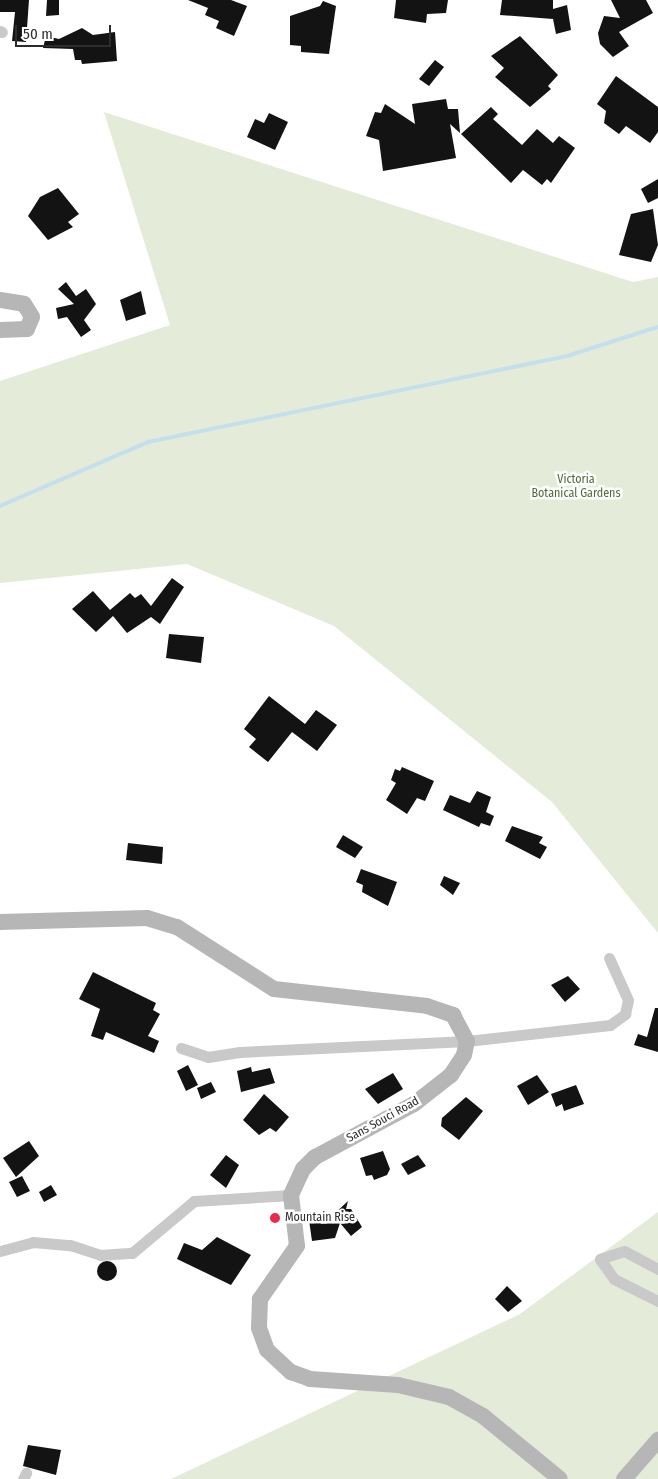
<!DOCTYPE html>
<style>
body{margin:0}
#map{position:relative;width:658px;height:1479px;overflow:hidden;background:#fff;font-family:"Fira Sans Condensed",sans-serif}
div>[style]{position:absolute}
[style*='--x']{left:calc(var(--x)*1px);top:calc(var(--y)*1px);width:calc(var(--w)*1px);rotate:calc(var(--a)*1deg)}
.green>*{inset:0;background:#e4ebd9}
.stream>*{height:4px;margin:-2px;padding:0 2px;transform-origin:2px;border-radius:2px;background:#c4e0ec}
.building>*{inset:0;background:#131313}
.round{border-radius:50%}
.street>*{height:11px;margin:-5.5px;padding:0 5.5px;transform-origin:5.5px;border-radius:5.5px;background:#c9c9c9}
.secondary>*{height:16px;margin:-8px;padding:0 8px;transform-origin:8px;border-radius:8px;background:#b6b6b6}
.dots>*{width:14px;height:14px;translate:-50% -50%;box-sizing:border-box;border:2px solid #fff;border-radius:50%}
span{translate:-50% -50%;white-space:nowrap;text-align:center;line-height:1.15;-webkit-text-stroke:5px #fff;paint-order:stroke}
.park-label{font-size:12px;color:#546939}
.street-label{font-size:12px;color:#2c2c2c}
.poi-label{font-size:12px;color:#2c2c2c}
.left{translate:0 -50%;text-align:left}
.scale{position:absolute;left:15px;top:25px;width:96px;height:22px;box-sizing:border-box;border:2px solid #2c2c2c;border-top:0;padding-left:6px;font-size:15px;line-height:18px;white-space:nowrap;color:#2c2c2c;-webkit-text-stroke:4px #fff;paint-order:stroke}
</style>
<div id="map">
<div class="green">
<i style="clip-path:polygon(104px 112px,633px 282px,658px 277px,658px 933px,552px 802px,334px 626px,187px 564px,0 583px,0 381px,170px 325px)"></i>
<i style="clip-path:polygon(658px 1212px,658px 1479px,171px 1479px,520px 1314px)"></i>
</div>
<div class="stream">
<i style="--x:0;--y:506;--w:161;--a:-23.4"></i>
<i style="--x:148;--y:442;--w:431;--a:-11.6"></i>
<i style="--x:570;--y:355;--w:92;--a:-17.7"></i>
</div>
<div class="building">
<i style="clip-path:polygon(0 0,29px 0,26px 42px,12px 41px,15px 12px,0 12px)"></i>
<i style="clip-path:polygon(47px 0,59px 0,59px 15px,46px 16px)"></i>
<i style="clip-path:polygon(188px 0,231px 0,247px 6px,234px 36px,216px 28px,219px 21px,205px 15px,208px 8px)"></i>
<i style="clip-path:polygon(396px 0,448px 0,446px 13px,427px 14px,426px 23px,394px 18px)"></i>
<i style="clip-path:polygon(502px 0,553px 0,553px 9px,567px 5px,571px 30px,556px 34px,553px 19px,500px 15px)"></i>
<i style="clip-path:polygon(611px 0,646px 0,653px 13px,619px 32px,629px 46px,613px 57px,600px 44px,598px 33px,604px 16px,620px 18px)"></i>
<i style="clip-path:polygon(323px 1px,336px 6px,329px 54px,301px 52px,301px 46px,290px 45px,290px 16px,320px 6px)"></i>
<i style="clip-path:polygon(82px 28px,93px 35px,115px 32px,117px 61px,82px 64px,81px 60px,75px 60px,73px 49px,43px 48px,46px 36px,59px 39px)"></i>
<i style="clip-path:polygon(520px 36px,558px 75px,548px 86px,551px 89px,530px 107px,495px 77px,504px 68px,491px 56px)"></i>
<i style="clip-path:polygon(435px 60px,444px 67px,429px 86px,419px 79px)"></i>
<i style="clip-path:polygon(616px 76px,658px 107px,658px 132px,650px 143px,626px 126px,619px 134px,604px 123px,606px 111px,597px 104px)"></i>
<i style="clip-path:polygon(446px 99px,448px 109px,458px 109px,460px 133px,450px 124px,456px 158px,383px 171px,379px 140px,366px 136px,375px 112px,381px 113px,385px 104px,415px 124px,412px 104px)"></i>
<i style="clip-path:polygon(491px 107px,498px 114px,493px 119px,522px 145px,537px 129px,553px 143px,559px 136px,575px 148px,551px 183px,547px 179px,542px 185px,523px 170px,511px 183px,461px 134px)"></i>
<i style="clip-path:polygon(269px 113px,288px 122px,275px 150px,247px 137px,255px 119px,264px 123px)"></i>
<i style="clip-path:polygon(658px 179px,658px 198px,648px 203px,641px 189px)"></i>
<i style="clip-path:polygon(58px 188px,79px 214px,68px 222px,73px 227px,48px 240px,28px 216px,40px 197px)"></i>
<i style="clip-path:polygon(653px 209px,658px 245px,651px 262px,619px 255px,631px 214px)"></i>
<i style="clip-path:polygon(66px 282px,76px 296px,86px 289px,96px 304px,84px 320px,91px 330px,81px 337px,67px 317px,58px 319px,56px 308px,74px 304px,58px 289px)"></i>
<i style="clip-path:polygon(141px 291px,146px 314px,126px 321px,120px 300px)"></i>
<i style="clip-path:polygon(172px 578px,184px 587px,160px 624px,151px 617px,127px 633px,113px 616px,96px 632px,72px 609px,93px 591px,110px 610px,130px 593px,135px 598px,141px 594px,151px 606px)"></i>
<i style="clip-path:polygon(169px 634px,204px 637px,201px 663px,166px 658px)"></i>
<i style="clip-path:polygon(269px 696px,305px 724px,316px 710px,337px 725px,317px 751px,292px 732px,268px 762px,249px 747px,256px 739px,244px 729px)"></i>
<i style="clip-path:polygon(402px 767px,434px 781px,425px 801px,417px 798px,407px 814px,386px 800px,396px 783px,391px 780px,395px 769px,400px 771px)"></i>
<i style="clip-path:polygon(477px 791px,491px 797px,486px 812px,494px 816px,490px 826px,481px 823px,479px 827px,443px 810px,450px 795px,470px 803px)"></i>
<i style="clip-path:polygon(512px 826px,543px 837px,539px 843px,547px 847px,540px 859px,505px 841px)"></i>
<i style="clip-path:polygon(343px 835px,363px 847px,355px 858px,336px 847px)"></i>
<i style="clip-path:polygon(128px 843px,163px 847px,162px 864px,126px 860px)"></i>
<i style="clip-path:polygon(361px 869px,397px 882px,388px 906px,362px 892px,363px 885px,356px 882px)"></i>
<i style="clip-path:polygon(444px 876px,460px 883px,453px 895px,440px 885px)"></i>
<i style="clip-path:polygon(93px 972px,156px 1003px,153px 1010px,160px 1014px,148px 1036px,159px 1041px,154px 1053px,106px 1032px,103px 1040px,91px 1036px,100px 1009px,79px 999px)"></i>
<i style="clip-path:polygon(568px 976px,580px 989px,565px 1002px,551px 985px)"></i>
<i style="clip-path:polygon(655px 1008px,658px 1008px,658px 1052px,634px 1045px,638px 1034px,647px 1037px)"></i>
<i style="clip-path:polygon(188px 1065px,198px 1085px,186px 1091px,177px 1071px)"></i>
<i style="clip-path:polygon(251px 1067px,252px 1072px,270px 1068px,275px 1083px,241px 1092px,237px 1071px)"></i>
<i style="clip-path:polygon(393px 1073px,403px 1089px,378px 1104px,365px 1089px)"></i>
<i style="clip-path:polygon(537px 1075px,549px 1092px,528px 1105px,517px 1086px)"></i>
<i style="clip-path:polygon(211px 1082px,216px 1092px,201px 1099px,197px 1088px)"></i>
<i style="clip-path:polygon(576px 1085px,584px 1104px,564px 1111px,562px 1104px,556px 1107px,551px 1094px)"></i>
<i style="clip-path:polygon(264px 1094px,289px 1117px,276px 1132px,270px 1128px,259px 1135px,243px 1120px)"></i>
<i style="clip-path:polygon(466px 1097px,483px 1111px,459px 1140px,441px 1126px,442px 1118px)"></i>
<i style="clip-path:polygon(29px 1141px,39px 1156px,16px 1177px,3px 1158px)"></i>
<i style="clip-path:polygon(383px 1151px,390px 1169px,387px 1175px,374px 1180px,372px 1175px,366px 1176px,360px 1158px)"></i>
<i style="clip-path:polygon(226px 1155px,239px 1165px,226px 1188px,210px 1175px)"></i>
<i style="clip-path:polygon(418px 1155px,426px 1166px,408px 1175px,401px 1164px)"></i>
<i style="clip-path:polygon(22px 1176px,30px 1191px,17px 1197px,9px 1182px)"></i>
<i style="clip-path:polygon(51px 1185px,57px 1195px,44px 1202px,39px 1192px)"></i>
<i style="clip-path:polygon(348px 1201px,346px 1209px,351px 1209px,362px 1227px,351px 1236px,340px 1223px,335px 1238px,312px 1241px,309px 1220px,332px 1216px)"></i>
<i style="clip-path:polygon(217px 1237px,251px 1255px,231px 1285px,177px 1259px,184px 1243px,202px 1250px)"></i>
<i class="round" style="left:97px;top:1261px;width:20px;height:20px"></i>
<i style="clip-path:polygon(507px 1286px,522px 1301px,508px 1312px,495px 1299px)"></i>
<i style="clip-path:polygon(28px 1445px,61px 1450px,56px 1475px,23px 1466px)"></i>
</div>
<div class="street">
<i style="--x:0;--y:31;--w:2;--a:27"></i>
<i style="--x:181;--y:1048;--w:28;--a:18"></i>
<i style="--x:208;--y:1057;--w:32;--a:-9"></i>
<i style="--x:240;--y:1052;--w:227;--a:-2.8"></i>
<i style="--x:467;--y:1041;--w:144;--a:-6.4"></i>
<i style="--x:610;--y:1025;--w:19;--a:-36"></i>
<i style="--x:625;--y:1014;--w:14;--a:-78"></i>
<i style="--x:628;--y:1000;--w:46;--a:-114.3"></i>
<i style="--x:0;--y:1251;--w:34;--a:-15"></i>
<i style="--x:33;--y:1242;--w:37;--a:5"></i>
<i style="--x:70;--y:1245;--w:32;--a:18"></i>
<i style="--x:100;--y:1255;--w:32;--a:-4"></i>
<i style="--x:132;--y:1253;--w:81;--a:-40"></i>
<i style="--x:194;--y:1201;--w:97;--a:-3.5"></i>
<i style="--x:658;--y:1269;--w:38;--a:-152"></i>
<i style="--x:624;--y:1251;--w:25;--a:162"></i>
<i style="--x:600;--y:1259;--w:24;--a:55"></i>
<i style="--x:614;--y:1279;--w:49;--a:26.6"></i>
<i style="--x:23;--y:1479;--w:7;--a:-63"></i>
</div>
<div class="secondary">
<i style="--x:0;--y:300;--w:24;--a:9"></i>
<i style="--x:24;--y:304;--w:15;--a:58"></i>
<i style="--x:32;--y:317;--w:13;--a:113"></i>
<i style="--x:27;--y:329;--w:27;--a:178"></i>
<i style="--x:0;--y:922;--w:147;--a:-1.6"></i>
<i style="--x:147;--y:918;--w:31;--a:17"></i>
<i style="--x:177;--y:927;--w:115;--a:32.6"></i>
<i style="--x:274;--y:989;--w:154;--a:6.3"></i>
<i style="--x:427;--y:1006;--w:28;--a:19"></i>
<i style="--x:453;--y:1015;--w:30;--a:62"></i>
<i style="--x:467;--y:1041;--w:14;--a:102"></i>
<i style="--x:464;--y:1055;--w:24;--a:123"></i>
<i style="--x:451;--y:1075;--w:47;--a:141.9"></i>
<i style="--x:414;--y:1104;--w:112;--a:151.8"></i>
<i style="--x:315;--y:1157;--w:17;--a:135"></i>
<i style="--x:303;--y:1169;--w:29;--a:115"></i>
<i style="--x:291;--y:1195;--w:51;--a:83.3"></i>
<i style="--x:297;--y:1246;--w:65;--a:124.9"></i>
<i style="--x:260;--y:1299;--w:29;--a:92"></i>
<i style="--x:259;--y:1328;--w:23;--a:70"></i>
<i style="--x:267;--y:1350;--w:33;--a:43"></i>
<i style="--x:291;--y:1372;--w:20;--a:20"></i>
<i style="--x:310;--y:1379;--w:88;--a:3.9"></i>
<i style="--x:398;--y:1385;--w:52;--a:13.2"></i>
<i style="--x:449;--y:1397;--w:39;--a:29"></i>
<i style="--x:483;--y:1416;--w:99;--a:39.3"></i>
<i style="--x:624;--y:1479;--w:52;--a:-48.9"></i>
</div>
<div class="dots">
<i style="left:275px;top:1218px;background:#ea284a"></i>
</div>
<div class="park-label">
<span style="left:576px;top:487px">Victoria<br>Botanical Gardens</span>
</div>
<div class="street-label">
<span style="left:383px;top:1120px;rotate:-29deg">Sans Souci Road</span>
</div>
<div class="poi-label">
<span class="left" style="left:285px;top:1218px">Mountain Rise</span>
</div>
<div class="scale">50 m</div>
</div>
